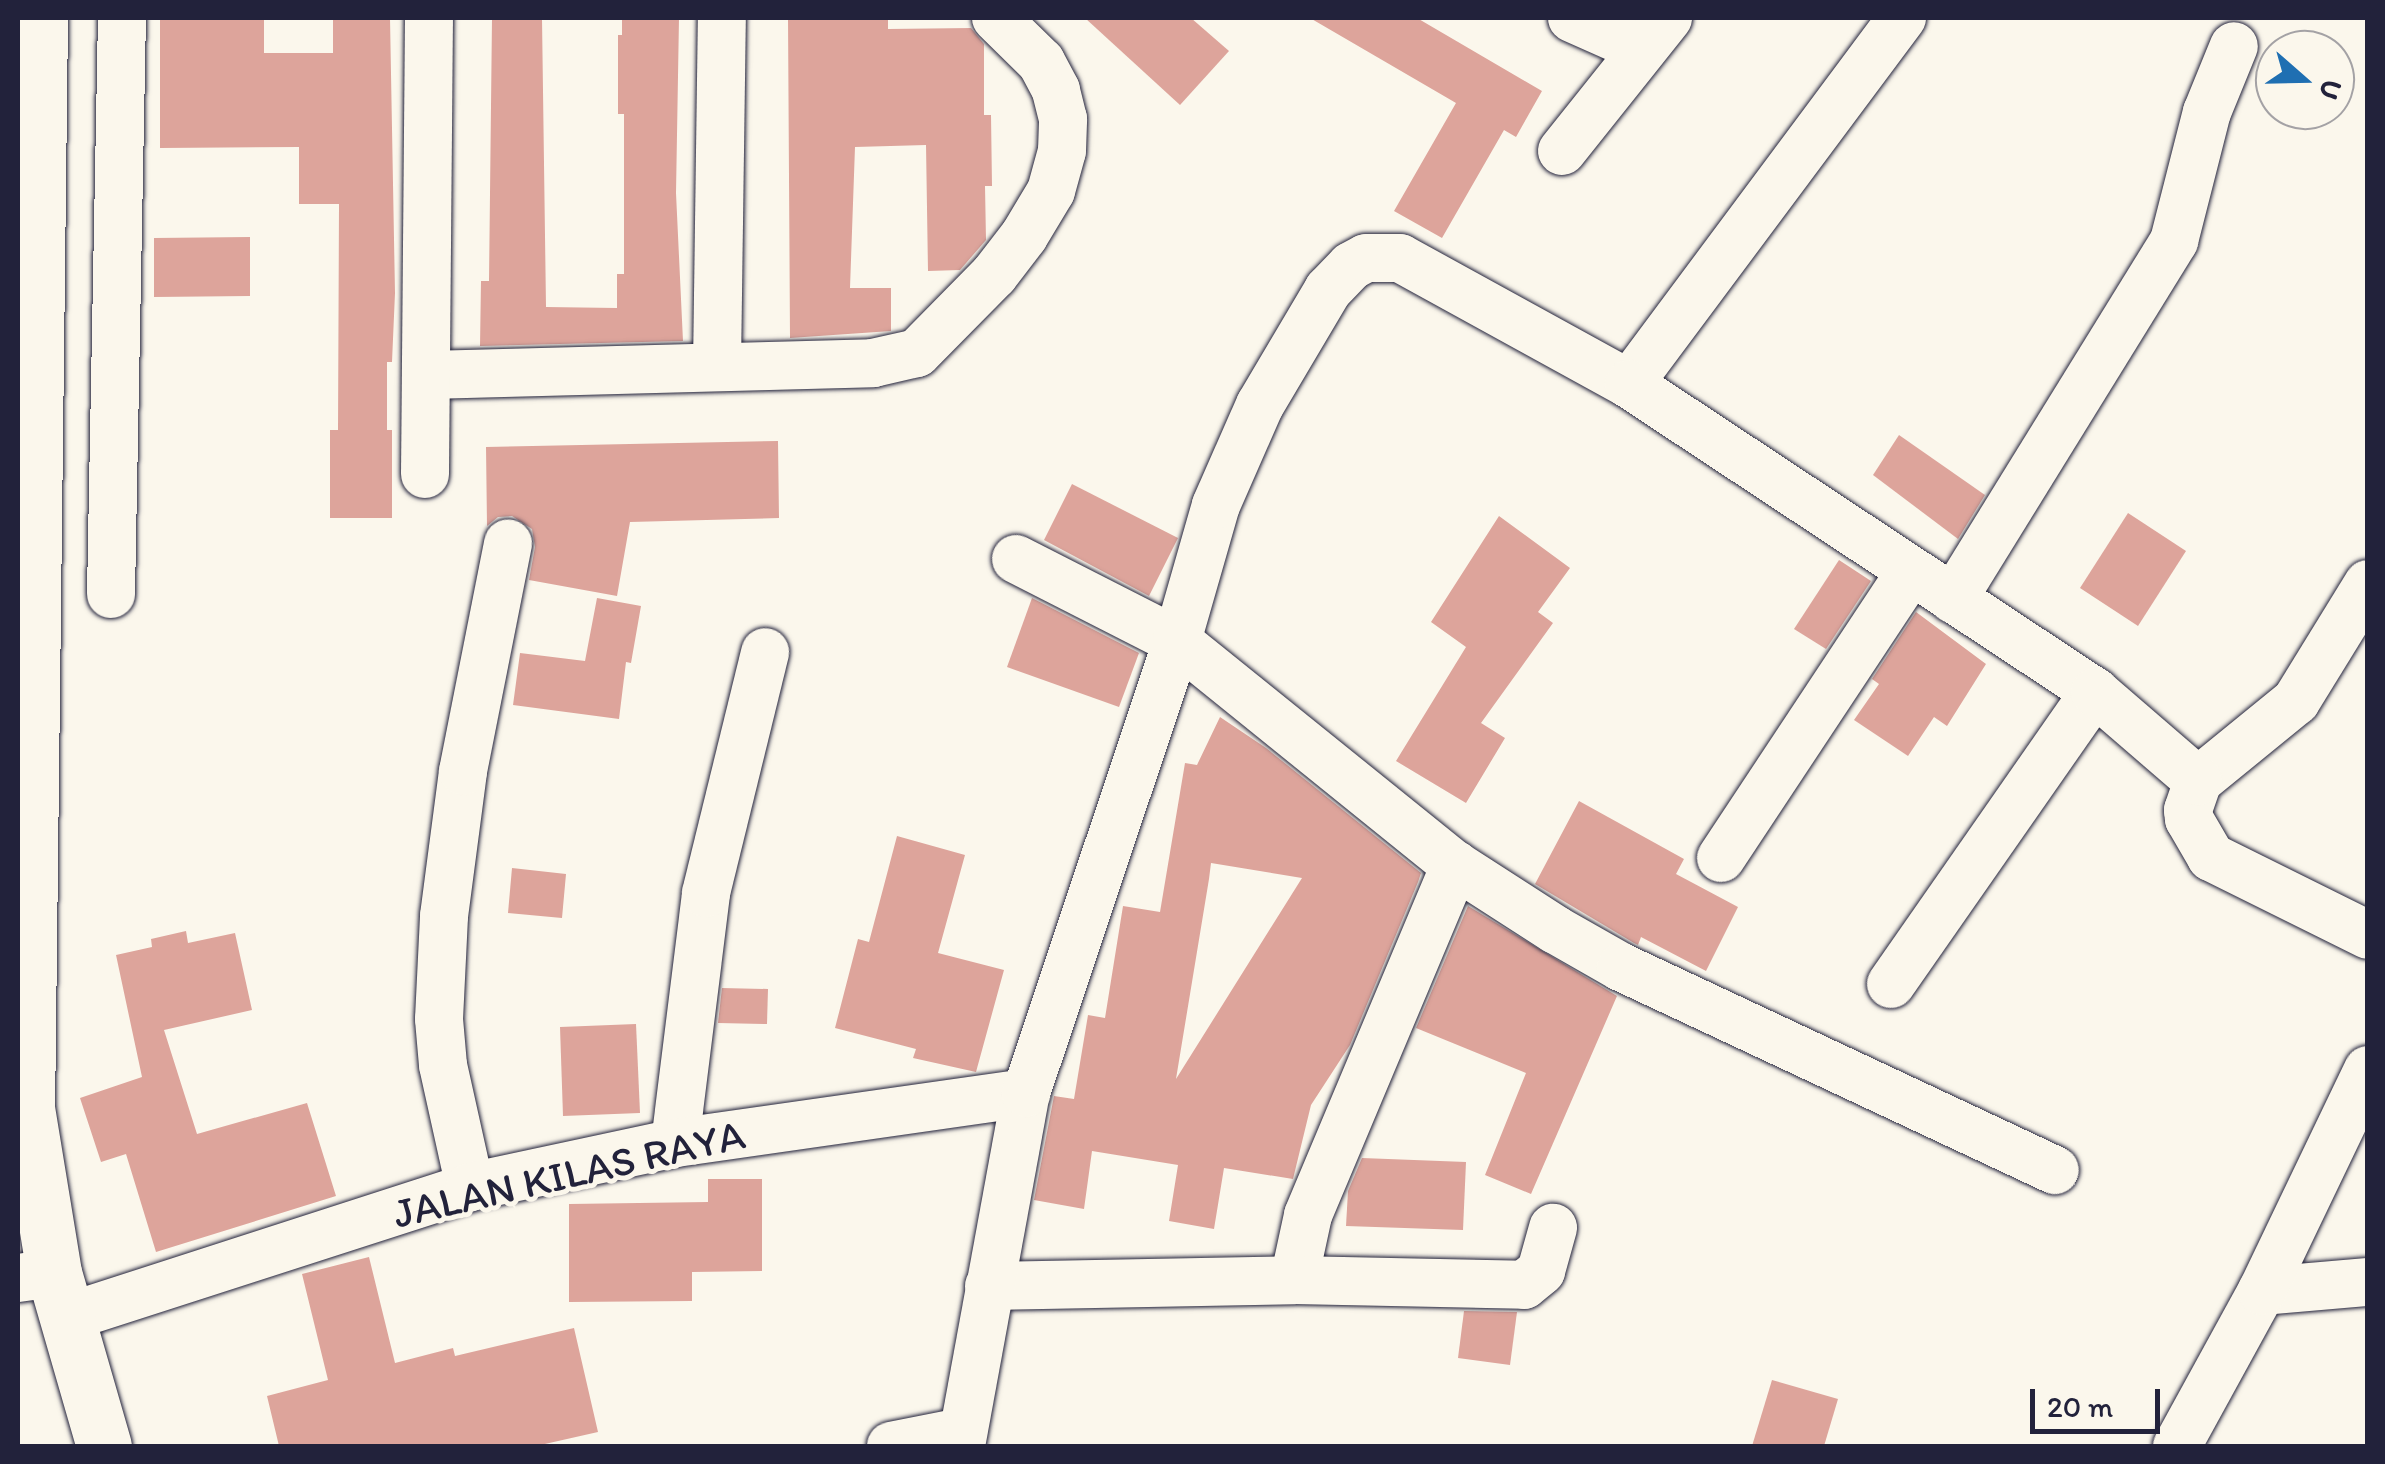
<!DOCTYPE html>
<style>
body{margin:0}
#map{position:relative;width:2385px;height:1464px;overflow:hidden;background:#fbf7ec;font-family:Itim,sans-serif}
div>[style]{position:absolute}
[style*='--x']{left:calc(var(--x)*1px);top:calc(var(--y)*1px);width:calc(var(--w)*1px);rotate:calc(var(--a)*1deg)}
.building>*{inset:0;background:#dda49b}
.roads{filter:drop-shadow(0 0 2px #22223b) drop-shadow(0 0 2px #22223b)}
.minor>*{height:48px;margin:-24px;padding:0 24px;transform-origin:24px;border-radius:24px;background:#fbf7ec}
.tertiary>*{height:55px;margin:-27.5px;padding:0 27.5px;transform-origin:27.5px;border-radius:27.5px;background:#fbf7ec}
span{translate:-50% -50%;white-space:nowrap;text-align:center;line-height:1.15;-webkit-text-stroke:10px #fbf7ec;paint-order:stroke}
.street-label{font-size:42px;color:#22223b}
.frame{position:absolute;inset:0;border:20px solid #22223b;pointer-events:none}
.north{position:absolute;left:2255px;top:30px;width:100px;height:100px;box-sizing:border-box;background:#fbf7ec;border:2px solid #a4a2a5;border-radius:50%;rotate:110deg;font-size:28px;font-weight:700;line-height:40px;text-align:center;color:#22223b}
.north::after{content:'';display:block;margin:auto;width:35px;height:45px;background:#1f6fb2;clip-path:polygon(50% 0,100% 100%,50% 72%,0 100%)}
.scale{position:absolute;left:2030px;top:1389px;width:130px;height:45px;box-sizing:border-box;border:5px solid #22223b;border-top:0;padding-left:12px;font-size:30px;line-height:35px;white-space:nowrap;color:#22223b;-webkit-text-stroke:8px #fbf7ec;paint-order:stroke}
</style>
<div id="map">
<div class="building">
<i style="clip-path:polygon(160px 18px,264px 18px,264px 53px,333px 53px,333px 18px,390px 18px,395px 293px,392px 362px,387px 362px,387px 430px,392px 430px,392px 518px,330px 518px,330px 430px,338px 430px,339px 204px,299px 204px,299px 147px,160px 148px)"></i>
<i style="clip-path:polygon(492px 18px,542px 18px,546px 307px,617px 308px,617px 274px,624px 274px,624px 114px,618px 114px,618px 35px,622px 35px,622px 18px,679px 18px,676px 193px,683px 341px,480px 346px,481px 281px,489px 281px)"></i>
<i style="clip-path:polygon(788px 18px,888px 18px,888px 29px,971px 28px,984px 44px,984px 115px,991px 115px,992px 186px,985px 186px,986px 240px,960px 270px,928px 271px,926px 145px,855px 147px,850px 288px,891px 288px,891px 331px,790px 338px)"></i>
<i style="clip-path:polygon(1085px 18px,1191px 18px,1229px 51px,1180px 105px)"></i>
<i style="clip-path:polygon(1310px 18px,1417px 18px,1542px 91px,1516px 137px,1504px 130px,1442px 238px,1394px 211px,1456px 103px)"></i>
<i style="clip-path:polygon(250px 237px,250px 296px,154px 297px,154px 238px)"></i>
<i style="clip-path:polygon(1899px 435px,1985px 495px,1958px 539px,1873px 475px)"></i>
<i style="clip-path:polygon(778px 441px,779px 518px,630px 522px,617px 596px,529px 580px,535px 547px,532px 529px,512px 516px,498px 517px,487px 526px,486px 447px)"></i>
<i style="clip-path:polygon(1072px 484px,1178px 538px,1149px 596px,1044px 540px)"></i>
<i style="clip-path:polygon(2128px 513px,2186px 551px,2138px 626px,2080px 588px)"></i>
<i style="clip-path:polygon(1499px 516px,1570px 568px,1538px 612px,1553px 623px,1481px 723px,1505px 738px,1466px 803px,1396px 761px,1466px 647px,1431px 622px)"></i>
<i style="clip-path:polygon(1839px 560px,1871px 581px,1826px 649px,1794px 629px)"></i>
<i style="clip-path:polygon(597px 598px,641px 606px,631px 663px,626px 662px,619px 719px,513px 705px,520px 653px,585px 661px)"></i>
<i style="clip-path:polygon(1032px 598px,1139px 653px,1119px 707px,1007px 667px)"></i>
<i style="clip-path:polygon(1916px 612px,1986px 664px,1947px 726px,1934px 717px,1908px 756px,1854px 720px,1879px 684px,1872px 679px)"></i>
<i style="clip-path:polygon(evenodd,1220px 717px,1266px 748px,1421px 873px,1418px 882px,1350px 1045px,1311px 1105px,1293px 1179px,1224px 1168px,1214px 1229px,1169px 1221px,1178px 1165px,1092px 1151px,1084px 1209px,1034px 1200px,1054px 1096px,1074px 1099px,1088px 1015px,1105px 1018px,1123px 906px,1160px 912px,1185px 763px,1197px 765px,1220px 717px,1211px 863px,1302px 878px,1176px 1079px,1209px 879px,1211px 863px)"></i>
<i style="clip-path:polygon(1579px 801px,1684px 859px,1676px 874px,1738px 907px,1706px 971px,1641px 937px,1638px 945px,1634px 943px,1535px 884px)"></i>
<i style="clip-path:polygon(897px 836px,965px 855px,938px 953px,1004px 970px,976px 1072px,913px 1058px,916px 1049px,835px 1028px,858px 939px,869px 942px)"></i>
<i style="clip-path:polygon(512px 868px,566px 874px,562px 918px,508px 913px)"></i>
<i style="clip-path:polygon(1468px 906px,1617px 996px,1531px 1194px,1485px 1175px,1526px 1073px,1416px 1028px)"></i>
<i style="clip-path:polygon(186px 931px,188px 943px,235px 933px,252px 1010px,164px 1030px,197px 1134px,307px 1103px,336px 1196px,156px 1252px,126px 1154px,101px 1162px,80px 1098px,142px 1077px,116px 955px,152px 947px,151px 939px)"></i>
<i style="clip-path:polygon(722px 988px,768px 989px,767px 1024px,718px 1023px)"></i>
<i style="clip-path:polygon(636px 1024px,640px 1113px,563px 1116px,560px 1027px)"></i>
<i style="clip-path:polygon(1362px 1158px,1466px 1162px,1463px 1230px,1346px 1226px,1348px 1191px)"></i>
<i style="clip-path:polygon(708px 1179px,762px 1179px,762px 1271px,692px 1272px,692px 1301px,569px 1302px,569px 1204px,708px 1202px)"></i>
<i style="clip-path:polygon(369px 1257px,395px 1363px,453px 1348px,455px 1356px,574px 1328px,598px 1432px,536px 1446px,279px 1446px,267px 1396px,328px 1380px,302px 1274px)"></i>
<i style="clip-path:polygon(1464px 1311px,1517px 1312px,1510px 1365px,1458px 1358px)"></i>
<i style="clip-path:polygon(1772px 1380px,1838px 1399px,1824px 1446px,1752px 1446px)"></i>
</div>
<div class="roads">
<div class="minor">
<i style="--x:1572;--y:18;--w:77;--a:23.9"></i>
<i style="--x:1562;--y:151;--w:170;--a:-51.4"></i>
<i style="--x:717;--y:366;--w:348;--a:-89.2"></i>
<i style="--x:428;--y:375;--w:445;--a:-1.5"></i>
<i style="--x:873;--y:363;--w:45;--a:-12.8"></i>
<i style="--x:917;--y:353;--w:110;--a:-45.4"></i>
<i style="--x:994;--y:275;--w:49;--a:-52.4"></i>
<i style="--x:1024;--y:236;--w:52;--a:-59"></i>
<i style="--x:1051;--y:191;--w:41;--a:-74.6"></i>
<i style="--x:1062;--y:151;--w:32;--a:-88"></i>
<i style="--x:1063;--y:119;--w:30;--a:-104"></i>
<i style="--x:1056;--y:90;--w:32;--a:-118"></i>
<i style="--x:1041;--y:62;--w:63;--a:-135.6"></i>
<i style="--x:1629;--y:384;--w:457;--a:-53.3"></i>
<i style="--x:425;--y:474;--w:456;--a:-89.5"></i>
<i style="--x:1016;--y:559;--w:181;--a:27"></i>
<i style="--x:1177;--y:641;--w:357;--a:38.9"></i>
<i style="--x:1455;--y:865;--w:120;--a:32.8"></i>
<i style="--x:1556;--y:930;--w:75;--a:29.6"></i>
<i style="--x:1621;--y:967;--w:479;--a:25.1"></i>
<i style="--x:2368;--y:584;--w:137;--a:121.6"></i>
<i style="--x:2296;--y:701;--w:127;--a:140.8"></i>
<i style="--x:2198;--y:781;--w:31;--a:109"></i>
<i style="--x:2188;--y:810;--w:9;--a:84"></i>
<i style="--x:2189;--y:819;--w:44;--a:59.9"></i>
<i style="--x:2211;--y:857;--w:175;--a:26.4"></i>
<i style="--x:111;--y:594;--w:576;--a:-88.91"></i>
<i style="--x:1953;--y:599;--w:421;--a:-58.3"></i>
<i style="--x:2174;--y:241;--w:133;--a:-75.7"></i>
<i style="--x:2207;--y:112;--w:71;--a:-67.8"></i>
<i style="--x:1721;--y:858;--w:343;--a:-56.5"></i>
<i style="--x:1891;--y:984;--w:356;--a:-55.1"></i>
<i style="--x:675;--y:1143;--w:252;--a:-82.9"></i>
<i style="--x:706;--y:893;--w:248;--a:-76.2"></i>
<i style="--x:470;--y:1187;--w:125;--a:-102.5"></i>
<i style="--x:443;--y:1065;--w:46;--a:-95"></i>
<i style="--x:439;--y:1019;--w:103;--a:-87.2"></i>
<i style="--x:444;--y:916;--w:146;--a:-82.5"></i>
<i style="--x:463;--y:771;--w:232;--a:-78.8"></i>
<i style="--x:18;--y:1278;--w:36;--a:-8"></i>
<i style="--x:1294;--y:1280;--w:66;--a:-77.8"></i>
<i style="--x:1308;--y:1215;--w:380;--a:-67.2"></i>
<i style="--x:989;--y:1286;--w:305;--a:-1.1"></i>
<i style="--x:1294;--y:1280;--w:230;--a:1.2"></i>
<i style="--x:1524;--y:1285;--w:22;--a:-39"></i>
<i style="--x:1541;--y:1271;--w:45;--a:-74.4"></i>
<i style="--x:2262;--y:1291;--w:106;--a:-4.9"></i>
<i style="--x:65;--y:1318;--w:426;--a:-17.9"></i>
<i style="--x:470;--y:1187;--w:210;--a:-12.1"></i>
<i style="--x:675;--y:1143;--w:355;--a:-8.1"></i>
<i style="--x:891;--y:1446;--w:72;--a:-11.2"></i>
<i style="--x:961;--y:1446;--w:359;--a:-79.6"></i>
<i style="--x:1026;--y:1093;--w:477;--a:-71.5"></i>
<i style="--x:1177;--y:641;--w:141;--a:-74"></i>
<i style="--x:1216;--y:505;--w:109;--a:-66.3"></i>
<i style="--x:1260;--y:405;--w:134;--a:-59.4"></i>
<i style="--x:1328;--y:290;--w:33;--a:-46"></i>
<i style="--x:1351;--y:266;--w:17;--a:-28"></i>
<i style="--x:1366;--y:258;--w:34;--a:0"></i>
<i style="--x:1400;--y:258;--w:261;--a:28.8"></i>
<i style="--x:1629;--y:384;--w:559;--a:33.46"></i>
<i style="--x:2095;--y:692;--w:136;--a:40.8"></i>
<i style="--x:2177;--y:1446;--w:177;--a:-61.3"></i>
<i style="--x:2262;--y:1291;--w:245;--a:-64.4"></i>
</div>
<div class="tertiary">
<i style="--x:40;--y:18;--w:1090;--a:90.68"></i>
<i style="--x:27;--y:1108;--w:167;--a:80.7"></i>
<i style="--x:54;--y:1273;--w:180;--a:73.9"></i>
</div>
</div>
<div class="street-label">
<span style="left:569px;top:1174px;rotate:-13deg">JALAN KILAS RAYA</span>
</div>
<div class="frame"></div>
<div class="north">U</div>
<div class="scale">20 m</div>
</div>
